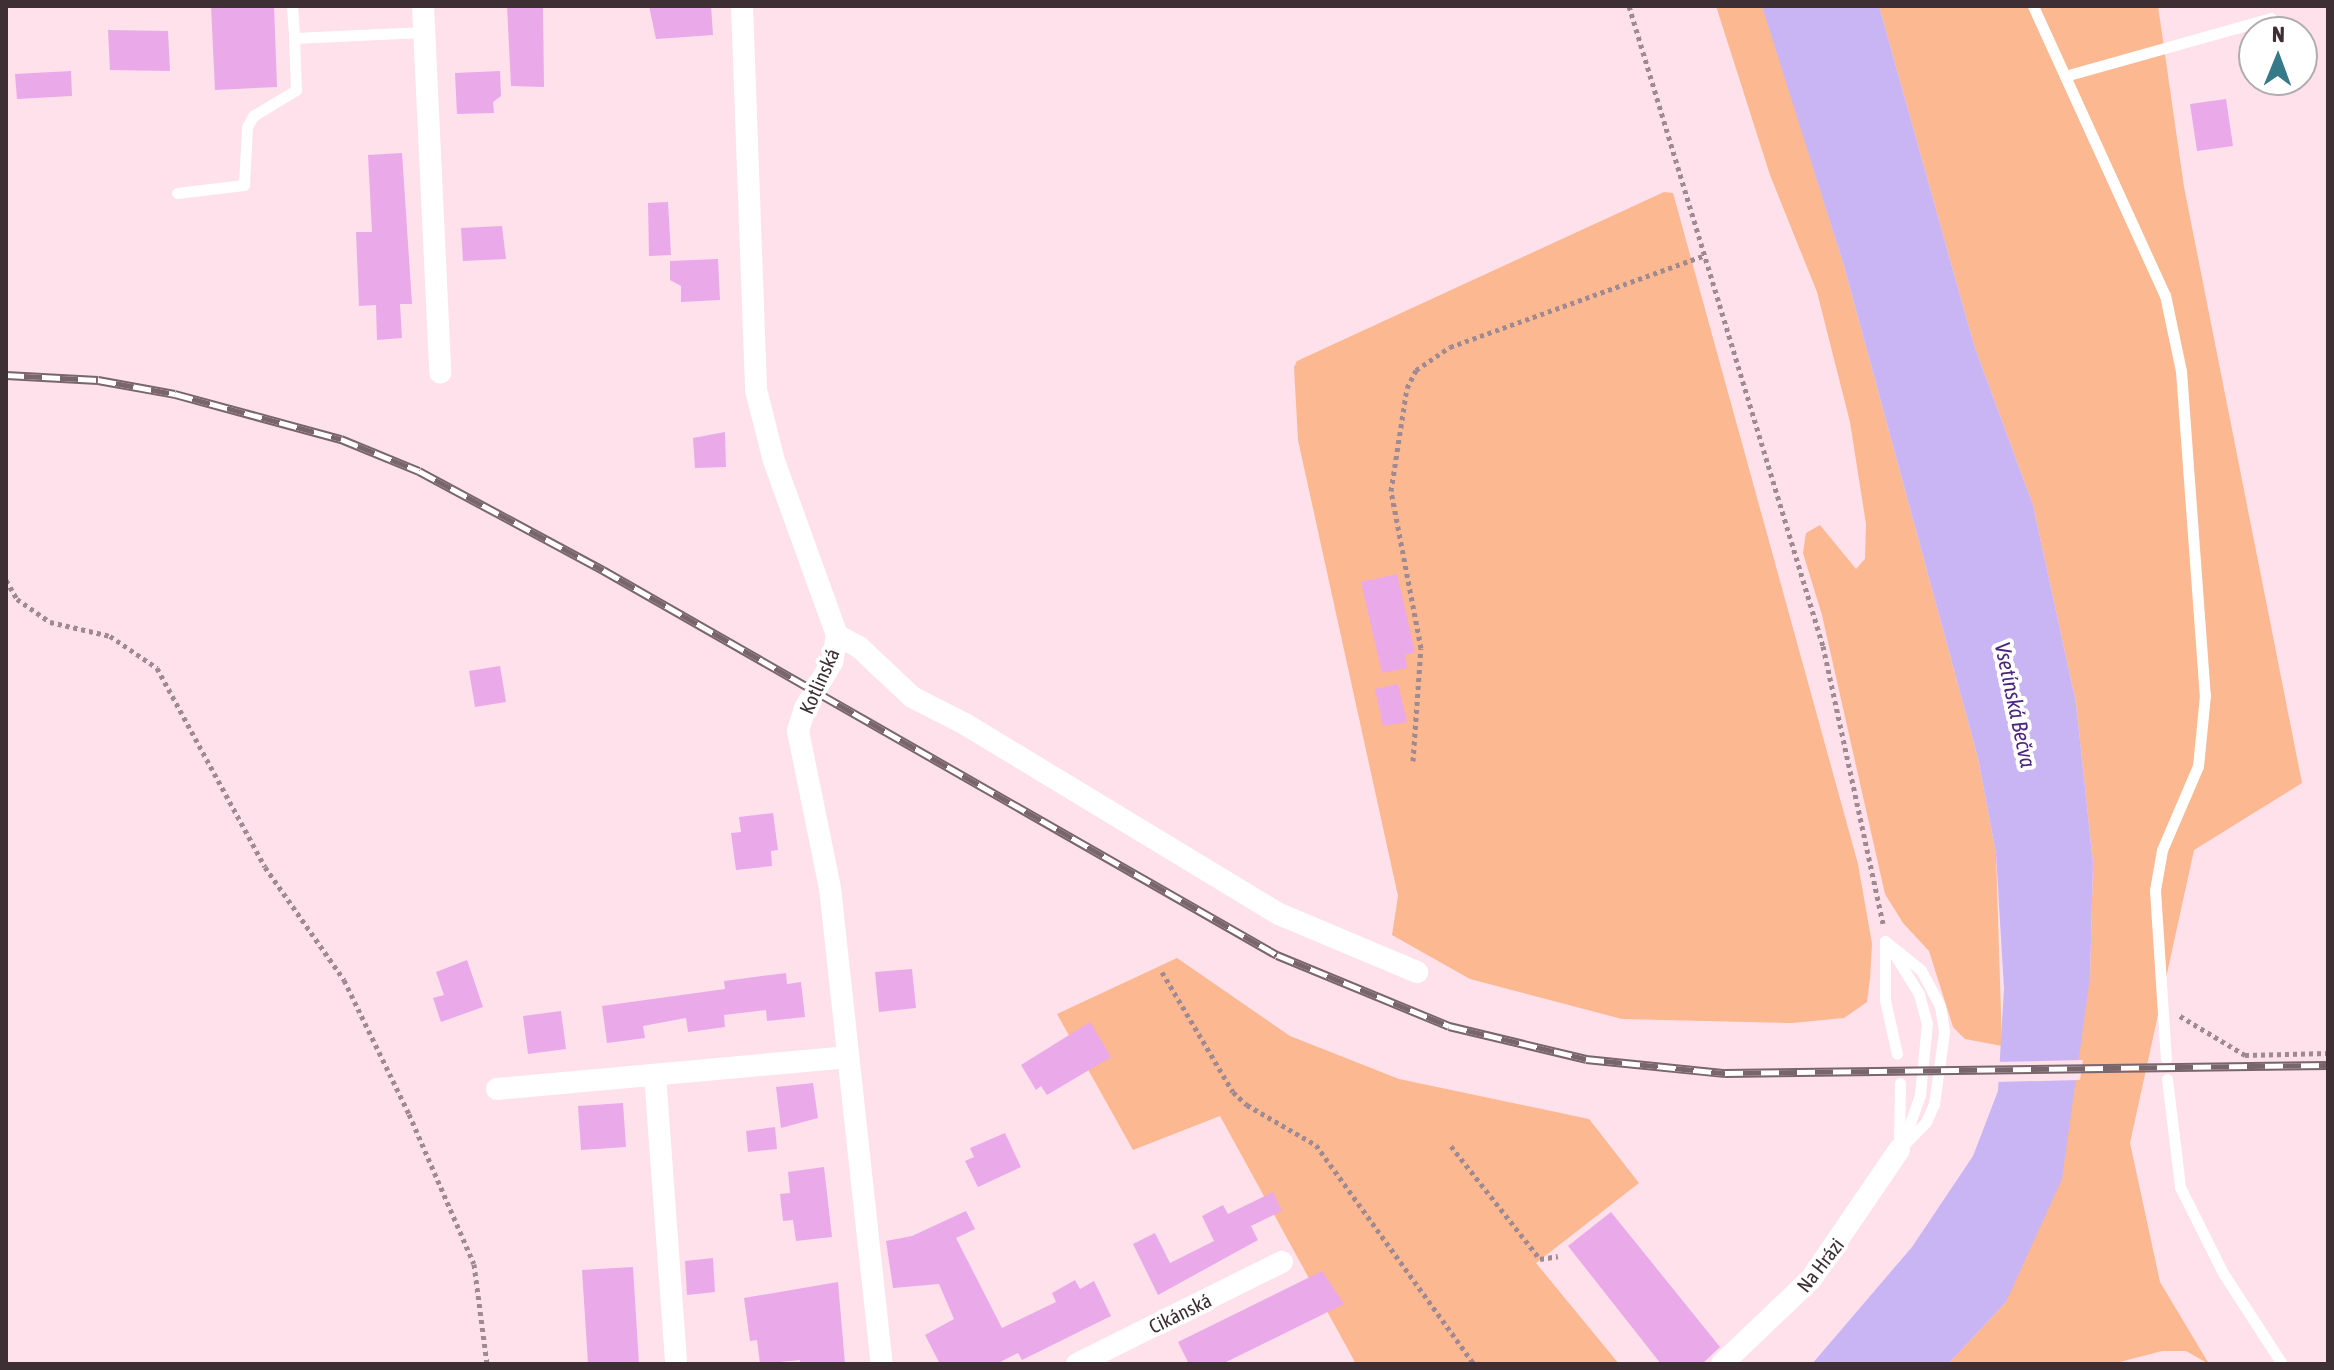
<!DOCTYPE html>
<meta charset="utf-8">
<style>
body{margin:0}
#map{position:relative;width:2334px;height:1370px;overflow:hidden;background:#fee1eb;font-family:"Asap Condensed",sans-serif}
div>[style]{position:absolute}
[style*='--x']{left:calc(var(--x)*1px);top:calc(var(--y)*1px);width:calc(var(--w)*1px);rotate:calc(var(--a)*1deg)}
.green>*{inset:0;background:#fcb890}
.water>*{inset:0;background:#c9b5f4}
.pier>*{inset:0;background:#fee1eb}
.building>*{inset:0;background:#eaa9e9}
.path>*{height:5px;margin-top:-2.5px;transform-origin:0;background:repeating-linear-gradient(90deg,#a08a92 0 4px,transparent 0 8px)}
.lane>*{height:11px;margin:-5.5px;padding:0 5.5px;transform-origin:5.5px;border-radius:5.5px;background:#fff}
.street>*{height:22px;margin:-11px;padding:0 11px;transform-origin:11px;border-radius:11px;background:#fff}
.rail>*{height:9px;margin-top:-4.5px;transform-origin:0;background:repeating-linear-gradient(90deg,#fff 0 18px,#79666d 0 36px);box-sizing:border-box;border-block:2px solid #79666d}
span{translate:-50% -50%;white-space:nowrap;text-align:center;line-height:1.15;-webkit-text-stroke:8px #fff;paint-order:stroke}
.street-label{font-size:20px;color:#3d2f34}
.water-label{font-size:22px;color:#4c257e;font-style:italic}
.frame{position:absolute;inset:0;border:8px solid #3d2f34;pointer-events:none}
.north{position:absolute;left:2238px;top:16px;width:80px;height:80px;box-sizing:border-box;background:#fff;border:2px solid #b1acae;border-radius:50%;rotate:1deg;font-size:22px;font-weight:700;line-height:32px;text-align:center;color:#3d2f34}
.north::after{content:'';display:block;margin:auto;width:28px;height:36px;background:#367a89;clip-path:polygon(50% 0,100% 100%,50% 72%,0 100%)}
</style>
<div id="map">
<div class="green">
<i style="clip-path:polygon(1716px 6px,1763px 6px,1844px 266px,1978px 758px,1996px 854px,2002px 1046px,1965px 1039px,1953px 1027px,1929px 951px,1903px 923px,1885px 894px,1822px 615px,1803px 553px,1806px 533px,1820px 525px,1856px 569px,1865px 559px,1866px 524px,1850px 422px,1817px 292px,1770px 175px)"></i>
<i style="clip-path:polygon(1879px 6px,2158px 6px,2184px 187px,2302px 783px,2194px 850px,2130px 1143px,2160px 1282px,2209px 1364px,2186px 1351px,2162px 1351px,2112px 1364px,1948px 1364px,2006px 1302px,2090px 978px,2093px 863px,2076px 703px,2033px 505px,1974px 345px)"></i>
<i style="clip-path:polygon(1664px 192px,1673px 193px,1858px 864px,1872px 944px,1870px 978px,1867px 1002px,1844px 1018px,1792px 1023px,1622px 1019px,1470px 979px,1392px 935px,1398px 896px,1298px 440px,1294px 367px,1297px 361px)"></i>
<i style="clip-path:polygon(1177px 958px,1290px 1036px,1399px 1079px,1589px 1119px,1639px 1183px,1536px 1263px,1619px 1364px,1356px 1364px,1220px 1116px,1133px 1150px,1057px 1014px)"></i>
</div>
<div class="water">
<i style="clip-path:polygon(1762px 6px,1879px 6px,1974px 345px,2033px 505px,2076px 703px,2093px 863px,2090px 978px,2062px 1179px,2006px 1302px,1948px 1364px,1812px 1364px,1912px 1247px,1973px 1156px,1998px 1091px,2004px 989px,1996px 854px,1978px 758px,1844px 266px)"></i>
</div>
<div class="pier">
<i style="clip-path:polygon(2083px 1060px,2080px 1080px,1995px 1082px,1996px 1062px)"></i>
</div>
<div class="building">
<i style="clip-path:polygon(211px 6px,274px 6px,277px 87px,215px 90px)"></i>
<i style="clip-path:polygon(507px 6px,543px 6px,544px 87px,511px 86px)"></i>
<i style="clip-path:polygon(649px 6px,711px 6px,713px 35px,656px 39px)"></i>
<i style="clip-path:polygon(108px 30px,168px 31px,170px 71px,110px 70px)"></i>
<i style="clip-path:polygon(71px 71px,72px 96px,17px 99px,15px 74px)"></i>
<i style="clip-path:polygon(500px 71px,501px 96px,493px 102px,494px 113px,457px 114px,455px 73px)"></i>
<i style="clip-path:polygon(2226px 99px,2233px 146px,2197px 151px,2190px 104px)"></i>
<i style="clip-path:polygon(402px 153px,412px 304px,400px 304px,402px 338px,377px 340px,376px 305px,359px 306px,356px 232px,372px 232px,368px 155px)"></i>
<i style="clip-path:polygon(668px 202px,671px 255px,649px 256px,648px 203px)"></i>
<i style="clip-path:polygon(502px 226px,506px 259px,463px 261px,461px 228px)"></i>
<i style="clip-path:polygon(718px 259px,720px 300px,681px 302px,681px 286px,670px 280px,670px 261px)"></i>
<i style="clip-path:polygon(725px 432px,726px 467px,695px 468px,693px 438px)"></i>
<i style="clip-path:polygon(1397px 574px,1415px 652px,1405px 655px,1407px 668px,1382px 673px,1361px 582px)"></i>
<i style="clip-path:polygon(500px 666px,506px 702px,475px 707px,469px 671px)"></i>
<i style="clip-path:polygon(1398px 684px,1407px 722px,1383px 726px,1375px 689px)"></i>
<i style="clip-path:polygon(773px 813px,778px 850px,771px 851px,772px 866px,736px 870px,731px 833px,741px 832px,739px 817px)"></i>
<i style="clip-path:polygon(467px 960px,483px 1007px,441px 1022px,433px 998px,444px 995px,436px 972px)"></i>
<i style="clip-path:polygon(912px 969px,916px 1008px,879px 1012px,875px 972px)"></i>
<i style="clip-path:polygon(786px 973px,787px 984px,801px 982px,805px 1017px,767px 1021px,766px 1010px,724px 1015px,725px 1027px,688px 1032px,686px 1018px,643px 1026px,645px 1038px,607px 1043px,602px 1006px,725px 989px,724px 981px)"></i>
<i style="clip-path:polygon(561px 1011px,566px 1049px,528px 1054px,523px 1016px)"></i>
<i style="clip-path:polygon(1090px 1022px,1111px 1057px,1047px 1095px,1041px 1086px,1036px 1090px,1021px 1065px)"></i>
<i style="clip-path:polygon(813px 1083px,818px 1118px,781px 1128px,776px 1087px)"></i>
<i style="clip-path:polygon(623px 1103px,626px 1147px,581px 1150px,578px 1106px)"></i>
<i style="clip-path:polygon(775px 1127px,777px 1149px,748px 1152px,746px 1131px)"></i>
<i style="clip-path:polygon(1005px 1133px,1021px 1167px,978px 1187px,965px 1161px,974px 1157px,970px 1148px)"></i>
<i style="clip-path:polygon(824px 1167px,832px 1237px,796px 1241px,793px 1220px,783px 1221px,780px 1194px,790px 1193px,788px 1172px)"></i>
<i style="clip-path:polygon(1273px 1192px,1282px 1211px,1251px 1226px,1258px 1240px,1158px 1295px,1133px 1244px,1155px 1233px,1170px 1263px,1214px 1241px,1202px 1216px,1223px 1205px,1228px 1214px)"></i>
<i style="clip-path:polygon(966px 1211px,975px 1229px,956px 1238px,1002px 1328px,1056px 1302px,1052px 1293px,1075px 1280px,1080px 1289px,1094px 1281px,1111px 1316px,1022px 1360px,1018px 1353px,996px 1364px,940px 1364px,925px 1335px,954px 1319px,939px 1284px,893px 1288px,886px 1241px,912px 1236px)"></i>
<i style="clip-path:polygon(1611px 1212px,1720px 1347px,1702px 1364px,1661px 1364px,1568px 1246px)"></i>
<i style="clip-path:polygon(713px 1258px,715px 1292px,687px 1295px,685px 1261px)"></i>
<i style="clip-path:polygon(633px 1267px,639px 1364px,588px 1364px,582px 1270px)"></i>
<i style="clip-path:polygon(1322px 1271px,1344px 1304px,1222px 1364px,1189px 1364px,1178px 1342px)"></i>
<i style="clip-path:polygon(838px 1282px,845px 1364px,800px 1364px,800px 1360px,760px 1364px,757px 1340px,750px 1341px,744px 1298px)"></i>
</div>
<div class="path">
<i style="--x:1629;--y:6;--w:669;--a:73.14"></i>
<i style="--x:1823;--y:646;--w:284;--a:77.8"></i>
<i style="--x:6;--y:580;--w:22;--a:60"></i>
<i style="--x:17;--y:599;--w:40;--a:34.9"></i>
<i style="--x:50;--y:622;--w:62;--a:13.1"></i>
<i style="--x:110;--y:636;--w:57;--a:34.2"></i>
<i style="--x:157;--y:668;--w:226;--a:61.5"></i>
<i style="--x:265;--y:867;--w:138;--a:55"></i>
<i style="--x:344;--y:980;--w:149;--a:64.1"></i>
<i style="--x:409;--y:1114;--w:163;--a:66.6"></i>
<i style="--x:474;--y:1264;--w:101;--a:82.6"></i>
<i style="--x:1413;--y:761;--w:113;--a:-86"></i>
<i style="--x:1421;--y:648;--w:160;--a:-100.8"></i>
<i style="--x:1391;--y:491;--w:104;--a:-81.2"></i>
<i style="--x:1407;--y:388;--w:20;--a:-63"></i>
<i style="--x:1416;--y:370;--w:41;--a:-34.1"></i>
<i style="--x:1450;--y:347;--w:269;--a:-19.8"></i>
<i style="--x:1162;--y:972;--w:139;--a:59.4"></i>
<i style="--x:1233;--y:1092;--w:19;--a:43"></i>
<i style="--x:1247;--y:1105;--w:80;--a:30.1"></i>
<i style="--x:1316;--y:1145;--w:270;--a:54.2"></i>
<i style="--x:2180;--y:1016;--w:76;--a:31"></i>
<i style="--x:2245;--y:1055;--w:83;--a:-1.4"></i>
<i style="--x:1451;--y:1146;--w:144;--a:51.8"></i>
<i style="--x:1540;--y:1259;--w:18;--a:-9"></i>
</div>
<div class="lane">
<i style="--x:292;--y:6;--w:32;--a:86"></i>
<i style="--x:294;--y:38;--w:130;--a:-2.6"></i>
<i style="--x:2033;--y:6;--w:318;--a:65.5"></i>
<i style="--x:2165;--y:295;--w:78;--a:78.1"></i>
<i style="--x:2181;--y:371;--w:325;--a:85.8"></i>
<i style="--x:2205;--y:695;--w:71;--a:95.6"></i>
<i style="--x:2198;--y:766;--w:91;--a:113.2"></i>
<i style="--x:2162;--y:850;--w:41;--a:99.9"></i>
<i style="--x:2155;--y:890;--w:169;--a:86.3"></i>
<i style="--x:2065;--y:76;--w:214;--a:-15.7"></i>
<i style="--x:177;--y:193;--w:67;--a:-6.8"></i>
<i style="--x:244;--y:185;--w:58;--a:-87"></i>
<i style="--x:247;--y:127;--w:13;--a:-61"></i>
<i style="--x:253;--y:116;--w:50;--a:-31.2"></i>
<i style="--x:296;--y:90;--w:52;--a:-92.2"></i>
<i style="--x:1885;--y:941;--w:46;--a:38.9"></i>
<i style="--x:1921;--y:970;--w:41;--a:62.2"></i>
<i style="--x:1940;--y:1006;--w:26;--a:81"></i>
<i style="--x:1944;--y:1032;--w:73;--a:97.9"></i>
<i style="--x:1934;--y:1104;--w:20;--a:114"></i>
<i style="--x:1926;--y:1122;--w:39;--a:134"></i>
<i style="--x:1885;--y:941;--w:59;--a:90"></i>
<i style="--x:1885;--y:1000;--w:55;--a:77.5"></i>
<i style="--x:1893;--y:952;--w:49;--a:58.2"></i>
<i style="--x:1919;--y:994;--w:30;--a:75"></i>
<i style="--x:1927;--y:1023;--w:72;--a:95.6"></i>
<i style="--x:1920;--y:1095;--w:51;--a:109.5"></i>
<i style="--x:2167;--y:1079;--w:109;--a:83.1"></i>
<i style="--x:2180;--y:1187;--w:96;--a:63.4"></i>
<i style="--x:2223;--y:1273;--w:108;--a:57"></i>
<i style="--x:1899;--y:1146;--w:63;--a:-89.1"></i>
</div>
<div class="street">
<i style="--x:423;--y:6;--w:367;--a:87.3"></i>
<i style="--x:742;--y:6;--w:384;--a:87.9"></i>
<i style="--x:756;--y:390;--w:73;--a:75.8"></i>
<i style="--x:774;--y:461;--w:185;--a:70.1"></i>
<i style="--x:837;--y:635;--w:27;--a:100"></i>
<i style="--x:832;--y:662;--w:53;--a:120.4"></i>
<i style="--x:805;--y:708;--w:24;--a:107"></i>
<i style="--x:798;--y:731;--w:160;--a:78.5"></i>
<i style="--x:830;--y:888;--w:479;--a:83.8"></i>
<i style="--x:837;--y:635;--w:25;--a:29"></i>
<i style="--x:859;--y:647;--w:73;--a:43.3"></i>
<i style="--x:912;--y:697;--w:59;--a:27"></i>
<i style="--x:965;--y:724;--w:367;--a:31.2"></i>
<i style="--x:1279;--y:914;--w:150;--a:22.8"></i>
<i style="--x:655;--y:1075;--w:290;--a:85.8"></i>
<i style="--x:497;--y:1089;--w:351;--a:-5.2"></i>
<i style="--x:1077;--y:1364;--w:229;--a:-26.5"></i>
<i style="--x:1722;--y:1364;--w:123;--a:-43.7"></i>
<i style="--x:1811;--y:1279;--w:156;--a:-55.7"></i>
</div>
<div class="rail">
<i style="--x:6;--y:375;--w:92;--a:3.1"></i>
<i style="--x:98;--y:380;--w:78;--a:10.3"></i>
<i style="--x:175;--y:394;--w:172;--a:15.2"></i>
<i style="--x:341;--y:439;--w:84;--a:22.3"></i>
<i style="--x:419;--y:471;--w:209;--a:28.3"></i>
<i style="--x:603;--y:570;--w:776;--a:29.74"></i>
<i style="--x:1277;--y:955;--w:186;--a:22.4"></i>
<i style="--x:1449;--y:1026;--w:141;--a:13.5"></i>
<i style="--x:1586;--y:1059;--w:140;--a:5.8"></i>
<i style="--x:1725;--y:1073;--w:603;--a:-0.76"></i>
</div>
<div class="street-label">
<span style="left:819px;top:681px;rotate:-66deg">Kotlinská</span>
<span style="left:1820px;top:1265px;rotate:-52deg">Na Hrázi</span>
<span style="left:1180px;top:1313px;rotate:-26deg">Cikánská</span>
</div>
<div class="water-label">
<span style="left:2015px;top:705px;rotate:78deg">Vsetínská Bečva</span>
</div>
<div class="frame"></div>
<div class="north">N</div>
</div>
